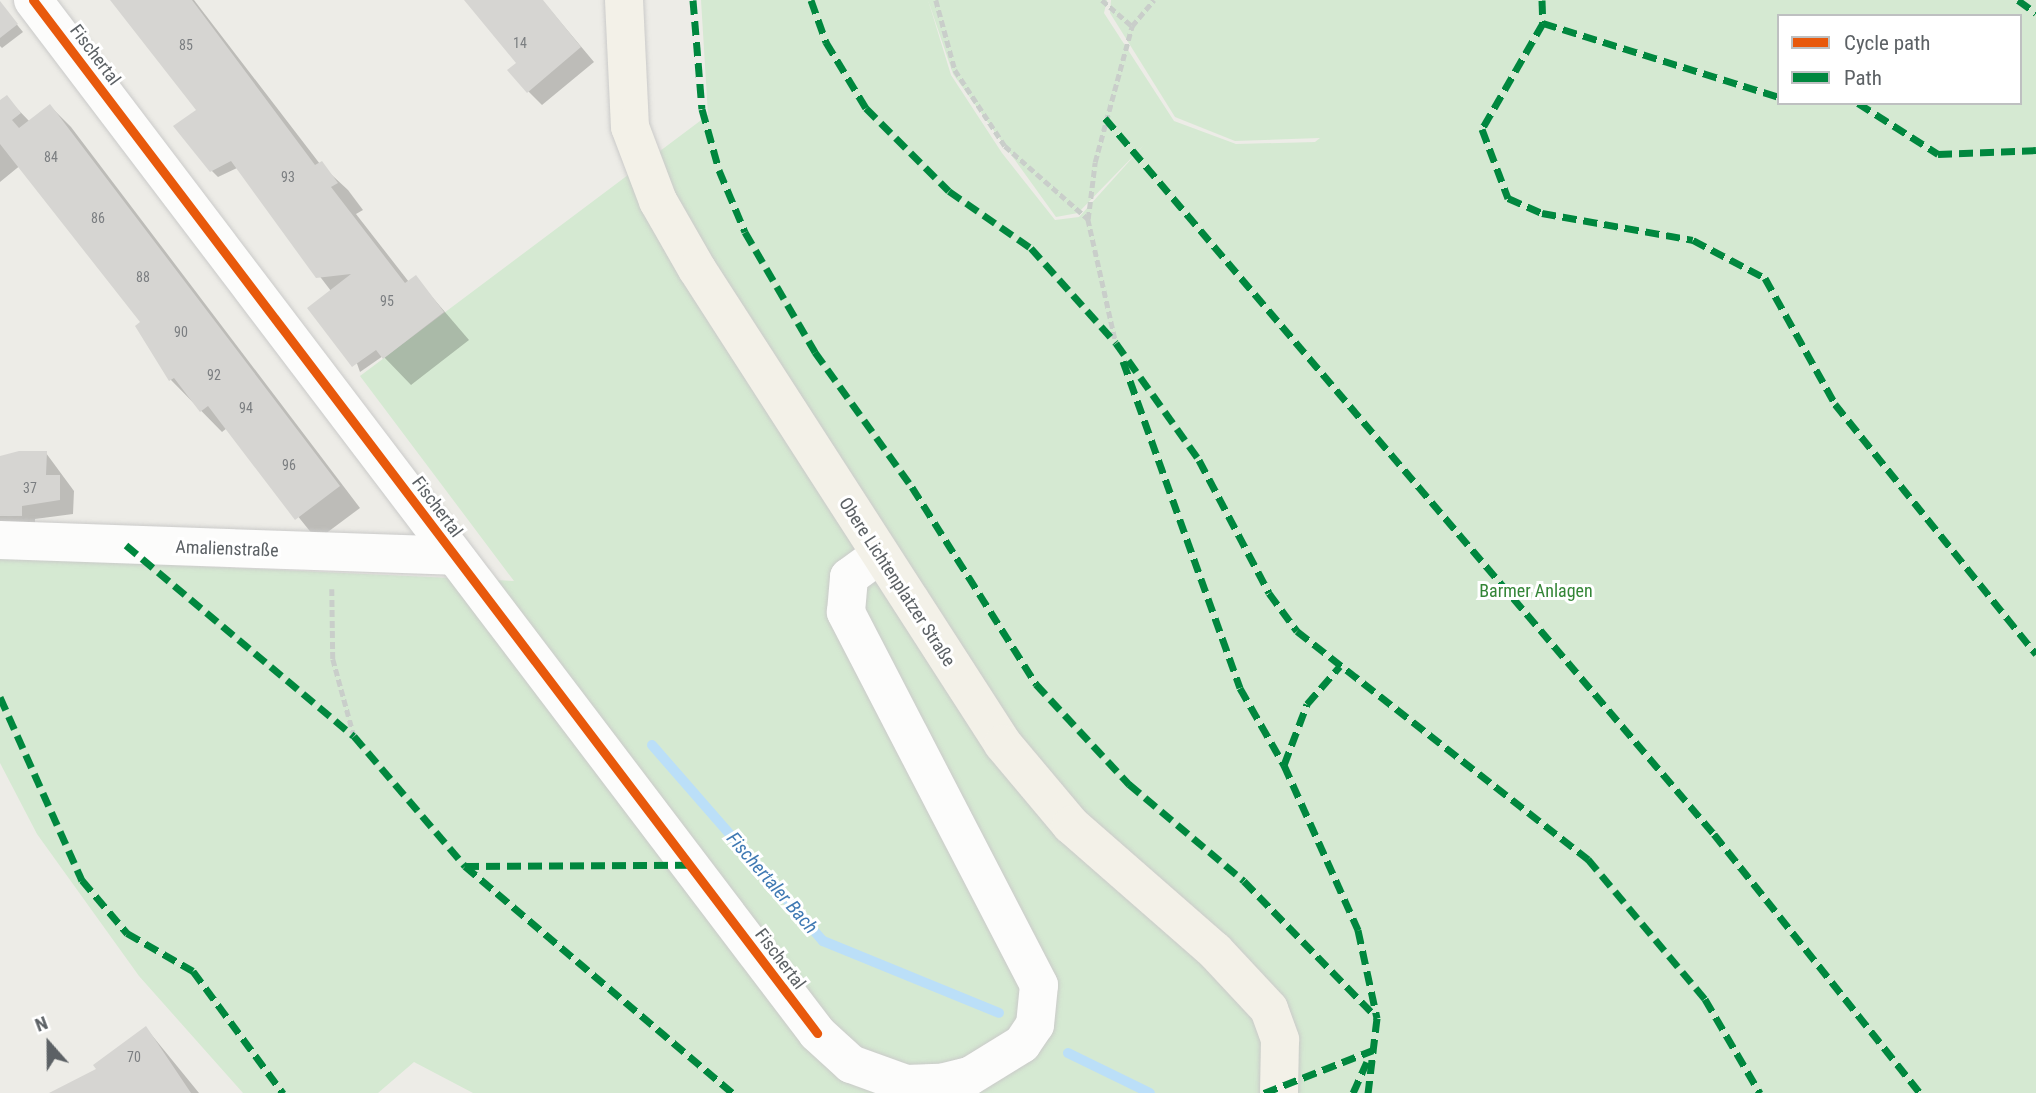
<!DOCTYPE html>
<meta charset="utf-8">
<style>
body{margin:0}
#map{position:relative;width:2036px;height:1093px;overflow:hidden;background:#edece7;font-family:"Roboto Condensed",sans-serif}
div>[style]{position:absolute}
[style*='--x']{left:calc(var(--x)*1px);top:calc(var(--y)*1px);width:calc(var(--w)*1px);rotate:calc(var(--a)*1deg)}
.green>*{inset:0;background:#d5e9d2}
.shadow>*{inset:0;background:#0003}
.stream>*{height:10px;margin:-5px;padding:0 5px;transform-origin:5px;border-radius:5px;background:#bbdff8}
.building>*{inset:0;background:#d6d5d2}
.path>*{height:4.5px;margin-top:-2.25px;transform-origin:0;background:repeating-linear-gradient(90deg,#c9ceca 0 7px,transparent 0 10.5px)}
.roads{filter:drop-shadow(0 0 2px #cacac9) drop-shadow(0 0 2px #cacac9)}
.minor>*{height:38px;margin:-19px;padding:0 19px;transform-origin:19px;border-radius:19px;background:#fcfcfb}
.major>*{height:38px;margin:-19px;padding:0 19px;transform-origin:19px;border-radius:19px;background:#f3f1e8}
.quiet>*{height:7px;margin-top:-3.5px;transform-origin:0;background:repeating-linear-gradient(90deg,#00873e 0 14px,transparent 0 21px)}
.cycleway>*{height:9px;margin:-4.5px;padding:0 4.5px;transform-origin:4.5px;border-radius:4.5px;background:#e8590c}
span{translate:-50% -50%;white-space:nowrap;text-align:center;line-height:1.15;-webkit-text-stroke:6px #fff;paint-order:stroke}
.number-label{font-size:14px;color:#7b7e81}
.number-label span{-webkit-text-stroke-width:0}
.street-label{font-size:18px;color:#5c6165}
.park-label{font-size:18px;color:#338536}
.water-label{font-size:19px;color:#3f79b3;font-style:italic}
.legend{position:absolute;left:1777px;top:14px;width:245px;height:91px;box-sizing:border-box;background:#fff;border:2px solid #bec0c1;margin:0;padding:9px 12px;list-style:none;font-size:21px;color:#5c6165}
.legend li{display:flex;align-items:center;gap:14px;height:35px}
.legend b{width:35px;border:2px solid #bec0c1}
.north{position:absolute;left:14px;top:1009px;width:70px;height:70px;-webkit-text-stroke:5px #fff;paint-order:stroke;rotate:339deg;font-size:19px;font-weight:700;line-height:28px;text-align:center;color:#5c6165}
.north::after{content:'';display:block;margin:auto;width:24px;height:32px;background:#5c6165;clip-path:polygon(50% 0,100% 100%,50% 72%,0 100%)}
</style>
<div id="map">
<div class="green">
<i style="clip-path:polygon(evenodd,701px 0,1107px 0,1104px 13px,1174px 121px,1236px 144px,1315px 142px,1320px 138px,1235px 141px,1175px 117px,1110px 13px,1111px 0,2036px 0,2036px 1093px,473px 1093px,414px 1062px,378px 1093px,243px 1093px,139px 976px,37px 834px,0 763px,0 557px,514px 581px,360px 376px,708px 115px,701px 0,928px 0,953px 74px,1056px 217px,1078px 213px,1144px 145px,1079px 217px,1055px 220px,1002px 153px,951px 75px,928px 0,701px 0,1779px 16px,2020px 16px,2020px 103px,1779px 103px,1779px 16px)"></i>
</div>
<div class="shadow">
<i style="clip-path:polygon(112px 0,194px 0,320px 164px,348px 190px,363px 210px,356px 214px,409px 282px,415px 277px,469px 340px,411px 385px,383px 356px,360px 372px,331px 291px,237px 168px,218px 177px,211px 170px,199px 112px)"></i>
<i style="clip-path:polygon(466px 0,542px 0,594px 62px,542px 105px,528px 91px,518px 63px)"></i>
<i style="clip-path:polygon(0 4px,23px 32px,2px 48px,0 46px)"></i>
<i style="clip-path:polygon(6px 97px,30px 122px,50px 106px,71px 127px,360px 508px,317px 540px,227px 428px,222px 432px,171px 380px,137px 326px,142px 322px,22px 164px,0 182px,0 102px)"></i>
<i style="clip-path:polygon(46px 453px,74px 491px,73px 514px,35px 519px,35px 529px,0 529px,0 459px)"></i>
<i style="clip-path:polygon(146px 1028px,199px 1093px,53px 1093px,99px 1070px)"></i>
</div>
<div class="stream">
<i style="--x:652;--y:745;--w:260;--a:48.9"></i>
<i style="--x:823;--y:941;--w:190;--a:22.2"></i>
<i style="--x:1068;--y:1053;--w:91;--a:26"></i>
</div>
<div class="building">
<i style="clip-path:polygon(110px 0,192px 0,315px 165px,322px 161px,338px 183px,331px 187px,405px 283px,416px 275px,444px 312px,383px 359px,376px 350px,352px 367px,307px 308px,351px 274px,316px 278px,231px 161px,210px 172px,173px 126px,196px 110px)"></i>
<i style="clip-path:polygon(464px 0,543px 0,581px 47px,527px 93px,507px 70px,516px 63px)"></i>
<i style="clip-path:polygon(0 1px,18px 24px,0 38px)"></i>
<i style="clip-path:polygon(7px 95px,21px 113px,12px 120px,19px 128px,50px 104px,340px 486px,295px 520px,208px 406px,200px 412px,174px 378px,169px 381px,135px 326px,140px 322px,0 144px,0 100px)"></i>
<i style="clip-path:polygon(19px 451px,47px 451px,46px 475px,60px 475px,60px 500px,22px 506px,22px 516px,0 516px,0 456px)"></i>
<i style="clip-path:polygon(146px 1026px,191px 1093px,49px 1093px,96px 1069px,93px 1065px)"></i>
</div>
<div class="path">
<i style="--x:936;--y:0;--w:73;--a:74.8"></i>
<i style="--x:955;--y:70;--w:91;--a:56.7"></i>
<i style="--x:1005;--y:146;--w:111;--a:41.3"></i>
<i style="--x:1088;--y:219;--w:57;--a:-83"></i>
<i style="--x:1095;--y:162;--w:141;--a:-74.8"></i>
<i style="--x:1132;--y:26;--w:34;--a:-50"></i>
<i style="--x:1102;--y:0;--w:40;--a:41"></i>
<i style="--x:1088;--y:219;--w:127;--a:77.3"></i>
<i style="--x:332;--y:589;--w:70;--a:89.2"></i>
<i style="--x:333;--y:659;--w:80;--a:74.7"></i>
</div>
<div class="roads">
<div class="minor">
<i style="--x:33;--y:0;--w:1297;--a:52.8"></i>
<i style="--x:817;--y:1033;--w:46;--a:42.4"></i>
<i style="--x:851;--y:1064;--w:59;--a:20"></i>
<i style="--x:906;--y:1084;--w:35;--a:-2"></i>
<i style="--x:941;--y:1083;--w:30;--a:-14"></i>
<i style="--x:970;--y:1076;--w:61;--a:-31.6"></i>
<i style="--x:1022;--y:1044;--w:23;--a:-56"></i>
<i style="--x:1035;--y:1025;--w:40;--a:-84.3"></i>
<i style="--x:1039;--y:985;--w:420;--a:-117.4"></i>
<i style="--x:846;--y:612;--w:35;--a:-85"></i>
<i style="--x:849;--y:577;--w:37;--a:-36"></i>
<i style="--x:0;--y:540;--w:454;--a:2"></i>
</div>
<div class="major">
<i style="--x:624;--y:0;--w:127;--a:87.3"></i>
<i style="--x:630;--y:127;--w:79;--a:69.3"></i>
<i style="--x:658;--y:201;--w:78;--a:60.2"></i>
<i style="--x:697;--y:269;--w:565;--a:57.21"></i>
<i style="--x:1003;--y:744;--w:106;--a:50"></i>
<i style="--x:1071;--y:825;--w:191;--a:41.2"></i>
<i style="--x:1215;--y:951;--w:79;--a:47"></i>
<i style="--x:1269;--y:1009;--w:33;--a:70"></i>
<i style="--x:1280;--y:1040;--w:53;--a:91.1"></i>
</div>
</div>
<div class="quiet">
<i style="--x:693;--y:0;--w:109;--a:85.3"></i>
<i style="--x:702;--y:109;--w:63;--a:74.4"></i>
<i style="--x:719;--y:170;--w:67;--a:67.2"></i>
<i style="--x:745;--y:232;--w:139;--a:59.7"></i>
<i style="--x:815;--y:352;--w:166;--a:54.3"></i>
<i style="--x:912;--y:487;--w:233;--a:57.8"></i>
<i style="--x:1036;--y:684;--w:137;--a:47.1"></i>
<i style="--x:1129;--y:784;--w:150;--a:40.1"></i>
<i style="--x:1244;--y:881;--w:191;--a:45.8"></i>
<i style="--x:1377;--y:1018;--w:76;--a:96.8"></i>
<i style="--x:811;--y:0;--w:45;--a:70.3"></i>
<i style="--x:826;--y:42;--w:77;--a:58.8"></i>
<i style="--x:866;--y:108;--w:117;--a:45"></i>
<i style="--x:949;--y:191;--w:100;--a:34.8"></i>
<i style="--x:1031;--y:248;--w:127;--a:48.2"></i>
<i style="--x:1116;--y:343;--w:143;--a:54.6"></i>
<i style="--x:1199;--y:460;--w:150;--a:62.2"></i>
<i style="--x:1269;--y:593;--w:47;--a:53.6"></i>
<i style="--x:1297;--y:631;--w:370;--a:38.1"></i>
<i style="--x:1588;--y:859;--w:182;--a:50.1"></i>
<i style="--x:1705;--y:999;--w:109;--a:59.7"></i>
<i style="--x:1542;--y:0;--w:23;--a:88"></i>
<i style="--x:1543;--y:23;--w:122;--a:119.9"></i>
<i style="--x:1482;--y:129;--w:74;--a:69.4"></i>
<i style="--x:1508;--y:198;--w:37;--a:24"></i>
<i style="--x:1542;--y:213;--w:153;--a:10.1"></i>
<i style="--x:1693;--y:240;--w:81;--a:27.8"></i>
<i style="--x:1765;--y:278;--w:144;--a:60.9"></i>
<i style="--x:1835;--y:404;--w:321;--a:51.2"></i>
<i style="--x:2018;--y:0;--w:22;--a:36"></i>
<i style="--x:1543;--y:23;--w:247;--a:17.4"></i>
<i style="--x:1858;--y:103;--w:95;--a:32.5"></i>
<i style="--x:1938;--y:154;--w:98;--a:-2.3"></i>
<i style="--x:1105;--y:118;--w:940;--a:49.62"></i>
<i style="--x:1714;--y:834;--w:331;--a:51.5"></i>
<i style="--x:1123;--y:361;--w:347;--a:70.3"></i>
<i style="--x:1240;--y:688;--w:89;--a:60.3"></i>
<i style="--x:1284;--y:765;--w:181;--a:65.8"></i>
<i style="--x:1358;--y:930;--w:90;--a:77.8"></i>
<i style="--x:126;--y:545;--w:297;--a:40"></i>
<i style="--x:354;--y:736;--w:171;--a:49.5"></i>
<i style="--x:465;--y:866;--w:351;--a:40.3"></i>
<i style="--x:0;--y:697;--w:201;--a:65.9"></i>
<i style="--x:82;--y:880;--w:70;--a:49.7"></i>
<i style="--x:127;--y:933;--w:76;--a:29.9"></i>
<i style="--x:193;--y:971;--w:152;--a:53.6"></i>
<i style="--x:1284;--y:765;--w:65;--a:-69.3"></i>
<i style="--x:1307;--y:704;--w:50;--a:-49"></i>
<i style="--x:465;--y:866;--w:225;--a:-0.3"></i>
<i style="--x:1264;--y:1093;--w:117;--a:-21.5"></i>
<i style="--x:1353;--y:1093;--w:34;--a:-66"></i>
</div>
<div class="cycleway">
<i style="--x:33;--y:0;--w:1297;--a:52.8"></i>
</div>
<div class="number-label">
<span style="left:520px;top:43px">14</span>
<span style="left:186px;top:45px">85</span>
<span style="left:51px;top:157px">84</span>
<span style="left:288px;top:177px">93</span>
<span style="left:98px;top:218px">86</span>
<span style="left:143px;top:277px">88</span>
<span style="left:387px;top:301px">95</span>
<span style="left:181px;top:332px">90</span>
<span style="left:214px;top:375px">92</span>
<span style="left:246px;top:408px">94</span>
<span style="left:289px;top:465px">96</span>
<span style="left:30px;top:488px">37</span>
<span style="left:134px;top:1057px">70</span>
</div>
<div class="street-label">
<span style="left:95px;top:55px;rotate:53deg">Fischertal</span>
<span style="left:437px;top:507px;rotate:53deg">Fischertal</span>
<span style="left:227px;top:549px;rotate:2deg">Amalienstraße</span>
<span style="left:897px;top:582px;rotate:57deg">Obere Lichtenplatzer Straße</span>
<span style="left:780px;top:959px;rotate:53deg">Fischertal</span>
</div>
<div class="park-label">
<span style="left:1536px;top:591px">Barmer Anlagen</span>
</div>
<div class="water-label">
<span style="left:772px;top:883px;rotate:49deg">Fischertaler Bach</span>
</div>
<ul class="legend">
<li><b style="height:9px;background:#e8590c"></b>Cycle path</li>
<li><b style="height:9px;background:#00873e"></b>Path</li>
</ul>
<div class="north">N</div>
</div>
